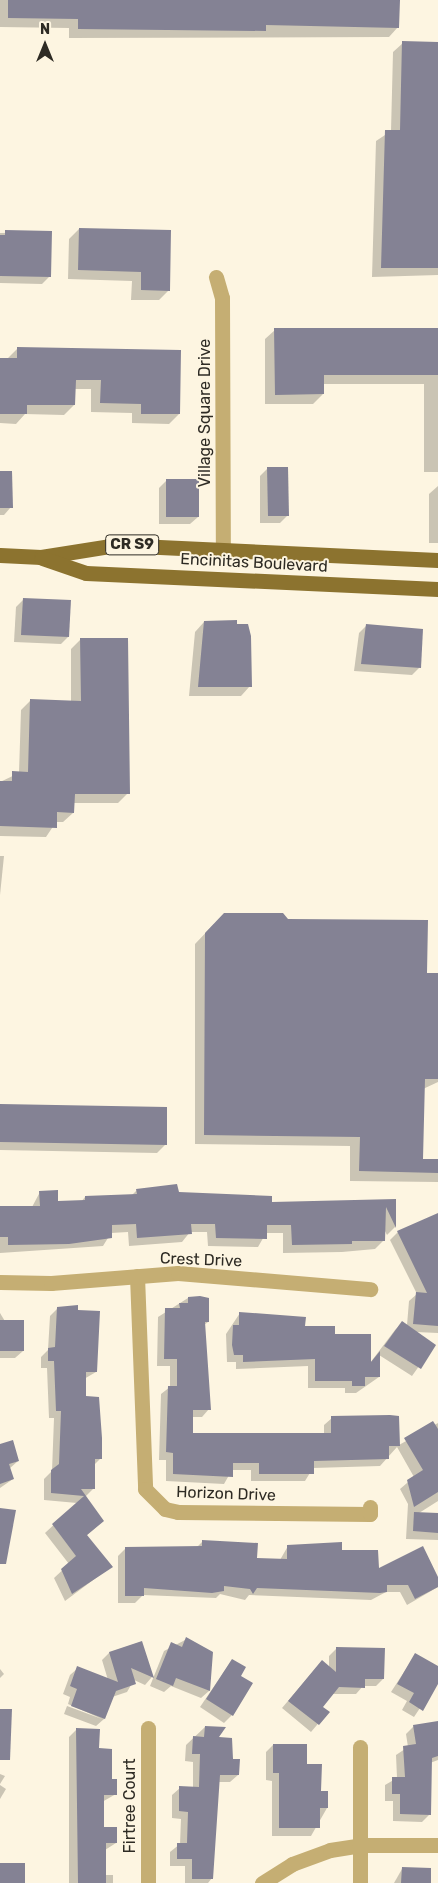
<!DOCTYPE html>
<style>
body{margin:0}
#map{position:relative;width:438px;height:1883px;overflow:hidden;background:#fdf5e1;font-family:Rubik,sans-serif}
div>[style]{position:absolute}
[style*='--x']{left:calc(var(--x)*1px);top:calc(var(--y)*1px);width:calc(var(--w)*1px);rotate:calc(var(--a)*1deg)}
.shadow>*{inset:0;background:#0003}
.building>*{inset:0;background:#848294}
.minor>*{height:15px;margin:-7.5px;padding:0 7.5px;transform-origin:7.5px;border-radius:7.5px;background:#c5ae73}
.major>*{height:15px;margin:-7.5px;padding:0 7.5px;transform-origin:7.5px;border-radius:7.5px;background:#8c732f}
span{translate:-50% -50%;white-space:nowrap;text-align:center;line-height:1.15;-webkit-text-stroke:4px #fdf5e1;paint-order:stroke}
.shield-label span{padding:1px 4px;background:#fdf5e1;border:1px solid;border-radius:4px;-webkit-text-stroke-width:0}
.shield-label{font-size:15px;color:#2e2b24;font-weight:700}
.street-label{font-size:16px;color:#2e2b24}
.north{position:absolute;left:20px;top:20px;width:50px;height:50px;-webkit-text-stroke:4px #fdf5e1;paint-order:stroke;rotate:0deg;font-size:14px;font-weight:700;line-height:20px;text-align:center;color:#2e2b24}
.north::after{content:'';display:block;margin:auto;width:18px;height:22px;background:#2e2b24;clip-path:polygon(50% 0,100% 100%,50% 72%,0 100%)}
</style>
<div id="map">
<div class="shadow">
<i style="clip-path:polygon(0 0,398px 0,398px 27px,389px 37px,69px 38px,69px 28px,0 27px)"></i>
<i style="clip-path:polygon(403px 43px,438px 44px,438px 275px,372px 277px,376px 141px,391px 131px,393px 52px)"></i>
<i style="clip-path:polygon(79px 229px,169px 290px,159px 300px,131px 300px,132px 281px,68px 279px,69px 239px)"></i>
<i style="clip-path:polygon(51px 232px,50px 276px,42px 284px,0 283px,0 233px)"></i>
<i style="clip-path:polygon(438px 329px,438px 472px,424px 472px,424px 384px,323px 384px,323px 394px,313px 404px,265px 404px,265px 339px,275px 330px)"></i>
<i style="clip-path:polygon(18px 348px,180px 351px,179px 414px,169px 424px,132px 423px,132px 413px,91px 412px,91px 389px,74px 389px,74px 405px,64px 415px,25px 414px,16px 424px,0 423px,0 359px,8px 358px)"></i>
<i style="clip-path:polygon(268px 468px,288px 515px,280px 523px,260px 523px,260px 476px)"></i>
<i style="clip-path:polygon(0 473px,11px 507px,4px 515px,0 515px)"></i>
<i style="clip-path:polygon(167px 480px,198px 517px,190px 524px,159px 524px,159px 488px)"></i>
<i style="clip-path:polygon(438px 486px,438px 543px,429px 543px,429px 494px)"></i>
<i style="clip-path:polygon(24px 599px,68px 637px,61px 644px,14px 642px,16px 607px)"></i>
<i style="clip-path:polygon(204px 622px,250px 686px,241px 696px,189px 696px,195px 632px)"></i>
<i style="clip-path:polygon(366px 626px,420px 667px,412px 675px,354px 671px,359px 633px)"></i>
<i style="clip-path:polygon(81px 639px,128px 793px,118px 803px,73px 803px,73px 813px,63px 822px,56px 822px,46px 837px,0 836px,0 782px,19px 773px,21px 710px,31px 700px,71px 702px,71px 649px)"></i>
<i style="clip-path:polygon(0 856px,4px 856px,0 895px)"></i>
<i style="clip-path:polygon(287px 920px,426px 974px,438px 975px,438px 1082px,423px 1089px,422px 1160px,438px 1160px,438px 1182px,350px 1181px,350px 1146px,195px 1144px,195px 944px,214px 924px)"></i>
<i style="clip-path:polygon(0 1107px,166px 1144px,157px 1153px,0 1150px)"></i>
<i style="clip-path:polygon(137px 1190px,271px 1204px,395px 1200px,395px 1227px,387px 1235px,384px 1229px,383px 1241px,375px 1249px,342px 1252px,283px 1253px,283px 1233px,266px 1233px,258px 1247px,208px 1246px,207px 1232px,190px 1232px,182px 1242px,129px 1246px,128px 1232px,111px 1233px,103px 1246px,0 1253px,0 1207px,32px 1207px,40px 1192px,57px 1202px,81px 1202px,85px 1197px,131px 1196px)"></i>
<i style="clip-path:polygon(438px 1222px,438px 1333px,416px 1332px,434px 1345px,412px 1376px,379px 1355px,379px 1377px,356px 1393px,345px 1393px,345px 1388px,308px 1388px,308px 1366px,236px 1369px,236px 1362px,227px 1362px,226px 1334px,240px 1313px,334px 1335px,370px 1363px,395px 1330px,403px 1322px,407px 1325px,409px 1301px,417px 1294px,390px 1240px,398px 1232px)"></i>
<i style="clip-path:polygon(188px 1298px,208px 1322px,204px 1325px,209px 1409px,202px 1417px,191px 1417px,191px 1434px,324px 1434px,324px 1425px,332px 1418px,399px 1445px,438px 1423px,438px 1501px,419px 1513px,438px 1515px,438px 1540px,406px 1539px,408px 1504px,400px 1489px,414px 1477px,397px 1447px,380px 1466px,313px 1468px,305px 1481px,251px 1481px,251px 1470px,232px 1470px,224px 1484px,166px 1481px,166px 1460px,159px 1460px,161px 1394px,170px 1387px,170px 1366px,157px 1366px,158px 1317px)"></i>
<i style="clip-path:polygon(58px 1308px,96px 1372px,84px 1379px,84px 1398px,101px 1458px,93px 1466px,93px 1489px,85px 1497px,103px 1521px,86px 1536px,112px 1566px,65px 1601px,54px 1578px,69px 1564px,45px 1533px,77px 1503px,44px 1500px,44px 1479px,52px 1471px,54px 1418px,49px 1418px,47px 1368px,41px 1368px,41px 1357px,48px 1350px,50px 1316px)"></i>
<i style="clip-path:polygon(0 1313px,23px 1351px,15px 1358px,0 1358px)"></i>
<i style="clip-path:polygon(0 1446px,18px 1461px,9px 1469px,13px 1479px,0 1488px)"></i>
<i style="clip-path:polygon(202px 1542px,256px 1559px,280px 1560px,288px 1546px,341px 1551px,378px 1570px,438px 1587px,407px 1605px,400px 1592px,386px 1592px,371px 1600px,249px 1595px,245px 1600px,220px 1594px,216px 1598px,143px 1595px,135px 1603px,118px 1603px,118px 1556px,126px 1548px,196px 1548px)"></i>
<i style="clip-path:polygon(187px 1639px,212px 1652px,209px 1691px,201px 1698px,171px 1686px,164px 1692px,150px 1686px,164px 1651px)"></i>
<i style="clip-path:polygon(141px 1642px,152px 1677px,145px 1685px,134px 1680px,127px 1692px,112px 1697px,104px 1719px,96px 1726px,64px 1714px,67px 1706px,102px 1719px,68px 1704px,70px 1697px,63px 1694px,70px 1675px,78px 1668px,108px 1680px,102px 1660px,109px 1653px)"></i>
<i style="clip-path:polygon(336px 1649px,383px 1679px,376px 1686px,363px 1686px,356px 1694px,332px 1694px,322px 1707px,328px 1712px,311px 1732px,282px 1708px,322px 1661px,329px 1668px,329px 1656px)"></i>
<i style="clip-path:polygon(415px 1655px,438px 1667px,438px 1681px,414px 1717px,402px 1710px,407px 1701px,391px 1692px)"></i>
<i style="clip-path:polygon(232px 1660px,239px 1676px,232px 1715px,224px 1723px,200px 1707px)"></i>
<i style="clip-path:polygon(0 1669px,4px 1674px,0 1678px)"></i>
<i style="clip-path:polygon(438px 1723px,438px 1760px,430px 1763px,430px 1814px,422px 1822px,393px 1821px,393px 1801px,385px 1801px,385px 1785px,397px 1778px,396px 1755px,408px 1747px,406px 1734px,414px 1726px)"></i>
<i style="clip-path:polygon(205px 1727px,238px 1775px,230px 1782px,218px 1782px,212px 1878px,208px 1883px,185px 1883px,185px 1866px,170px 1866px,170px 1852px,180px 1844px,181px 1819px,172px 1818px,172px 1795px,180px 1788px,193px 1788px,193px 1762px,185px 1761px,186px 1745px)"></i>
<i style="clip-path:polygon(76px 1730px,98px 1749px,116px 1794px,102px 1802px,102px 1828px,116px 1843px,105px 1850px,105px 1875px,113px 1875px,113px 1883px,69px 1883px,69px 1737px)"></i>
<i style="clip-path:polygon(273px 1745px,305px 1765px,327px 1808px,311px 1836px,272px 1836px,272px 1781px,266px 1780px,266px 1752px)"></i>
<i style="clip-path:polygon(0 1774px,5px 1776px,0 1784px)"></i>
<i style="clip-path:polygon(0 1785px,6px 1789px,0 1799px)"></i>
<i style="clip-path:polygon(402px 1869px,430px 1883px,394px 1883px)"></i>
</div>
<div class="building">
<i style="clip-path:polygon(8px 0,400px 0,399px 28px,266px 25px,266px 31px,78px 29px,78px 19px,8px 18px)"></i>
<i style="clip-path:polygon(402px 41px,438px 42px,438px 268px,381px 268px,385px 130px,400px 130px)"></i>
<i style="clip-path:polygon(79px 228px,171px 230px,170px 291px,141px 290px,141px 272px,78px 270px)"></i>
<i style="clip-path:polygon(5px 230px,52px 231px,51px 277px,0 276px,0 235px,5px 235px)"></i>
<i style="clip-path:polygon(274px 328px,438px 328px,438px 375px,324px 375px,324px 394px,275px 395px)"></i>
<i style="clip-path:polygon(17px 347px,181px 350px,180px 414px,141px 414px,141px 404px,100px 403px,101px 380px,76px 380px,75px 405px,27px 405px,27px 414px,0 414px,0 358px,17px 358px)"></i>
<i style="clip-path:polygon(267px 467px,288px 467px,289px 516px,268px 516px)"></i>
<i style="clip-path:polygon(0 471px,12px 471px,13px 508px,0 508px)"></i>
<i style="clip-path:polygon(166px 479px,199px 479px,199px 517px,166px 517px)"></i>
<i style="clip-path:polygon(23px 598px,71px 600px,69px 637px,21px 635px)"></i>
<i style="clip-path:polygon(237px 620px,237px 624px,248px 624px,251px 636px,252px 687px,198px 687px,204px 621px)"></i>
<i style="clip-path:polygon(366px 624px,423px 629px,421px 668px,361px 664px)"></i>
<i style="clip-path:polygon(80px 638px,128px 638px,130px 794px,75px 794px,74px 813px,57px 812px,57px 828px,0 826px,0 781px,12px 781px,12px 771px,28px 772px,30px 699px,81px 701px)"></i>
<i style="clip-path:polygon(224px 913px,283px 913px,288px 919px,428px 920px,427px 973px,438px 973px,438px 1079px,425px 1079px,423px 1159px,438px 1159px,438px 1173px,359px 1171px,360px 1137px,204px 1135px,205px 933px)"></i>
<i style="clip-path:polygon(0 1104px,167px 1107px,167px 1145px,0 1142px)"></i>
<i style="clip-path:polygon(177px 1184px,179px 1192px,272px 1196px,272px 1202px,396px 1199px,396px 1228px,386px 1207px,385px 1241px,352px 1241px,352px 1244px,292px 1245px,291px 1225px,267px 1225px,267px 1239px,216px 1238px,215px 1224px,191px 1224px,192px 1234px,137px 1238px,136px 1224px,112px 1225px,112px 1238px,69px 1244px,8px 1245px,8px 1237px,0 1237px,0 1206px,40px 1206px,39px 1191px,58px 1190px,58px 1201px,85px 1200px,85px 1196px,137px 1194px,136px 1189px)"></i>
<i style="clip-path:polygon(438px 1213px,438px 1326px,413px 1324px,416px 1292px,427px 1293px,397px 1231px)"></i>
<i style="clip-path:polygon(200px 1296px,209px 1298px,209px 1322px,205px 1322px,211px 1410px,193px 1410px,193px 1433px,331px 1433px,331px 1416px,390px 1415px,399px 1416px,400px 1446px,389px 1446px,389px 1459px,314px 1461px,314px 1474px,259px 1474px,259px 1463px,233px 1463px,233px 1477px,173px 1474px,173px 1453px,166px 1452px,168px 1386px,177px 1386px,177px 1359px,164px 1359px,165px 1308px,180px 1308px,179px 1303px,188px 1303px,188px 1297px)"></i>
<i style="clip-path:polygon(78px 1305px,78px 1310px,100px 1311px,97px 1372px,86px 1372px,86px 1396px,99px 1397px,102px 1438px,102px 1459px,95px 1459px,95px 1489px,81px 1489px,104px 1521px,87px 1535px,113px 1567px,72px 1594px,61px 1569px,76px 1556px,52px 1524px,84px 1496px,51px 1493px,51px 1470px,59px 1464px,61px 1411px,56px 1411px,54px 1361px,48px 1361px,48px 1348px,55px 1347px,57px 1307px)"></i>
<i style="clip-path:polygon(239px 1312px,306px 1317px,305px 1326px,335px 1326px,335px 1334px,371px 1334px,371px 1362px,380px 1351px,380px 1377px,365px 1377px,365px 1386px,352px 1386px,352px 1381px,315px 1381px,315px 1359px,243px 1362px,243px 1355px,234px 1355px,232px 1345px,233px 1325px,239px 1325px)"></i>
<i style="clip-path:polygon(0 1320px,24px 1320px,24px 1351px,0 1351px)"></i>
<i style="clip-path:polygon(402px 1321px,436px 1345px,421px 1369px,384px 1346px)"></i>
<i style="clip-path:polygon(433px 1421px,438px 1429px,438px 1492px,414px 1507px,407px 1480px,423px 1470px,404px 1438px)"></i>
<i style="clip-path:polygon(13px 1440px,19px 1461px,9px 1464px,14px 1479px,0 1484px,0 1444px)"></i>
<i style="clip-path:polygon(0 1508px,16px 1510px,6px 1564px,0 1564px)"></i>
<i style="clip-path:polygon(414px 1512px,438px 1513px,438px 1533px,413px 1531px)"></i>
<i style="clip-path:polygon(202px 1540px,258px 1543px,257px 1558px,287px 1559px,287px 1545px,342px 1542px,342px 1550px,378px 1550px,379px 1568px,423px 1546px,438px 1577px,438px 1587px,415px 1599px,408px 1585px,387px 1585px,387px 1592px,380px 1593px,257px 1588px,253px 1594px,250px 1589px,224px 1586px,224px 1591px,212px 1593px,144px 1588px,144px 1596px,125px 1596px,125px 1547px,202px 1546px)"></i>
<i style="clip-path:polygon(186px 1637px,213px 1652px,210px 1691px,176px 1678px,173px 1686px,156px 1679px,171px 1642px,182px 1647px)"></i>
<i style="clip-path:polygon(142px 1641px,154px 1678px,131px 1668px,136px 1684px,116px 1691px,105px 1719px,71px 1706px,77px 1689px,70px 1686px,77px 1666px,118px 1682px,109px 1652px)"></i>
<i style="clip-path:polygon(336px 1647px,385px 1648px,384px 1679px,365px 1679px,365px 1688px,339px 1687px,323px 1707px,330px 1712px,319px 1725px,288px 1701px,322px 1660px,336px 1672px)"></i>
<i style="clip-path:polygon(415px 1653px,438px 1666px,438px 1684px,423px 1711px,409px 1702px,414px 1693px,397px 1684px)"></i>
<i style="clip-path:polygon(232px 1659px,246px 1667px,241px 1676px,253px 1683px,233px 1716px,206px 1699px)"></i>
<i style="clip-path:polygon(0 1709px,12px 1709px,10px 1760px,0 1760px)"></i>
<i style="clip-path:polygon(438px 1721px,438px 1756px,432px 1758px,431px 1815px,400px 1814px,400px 1794px,392px 1794px,392px 1777px,405px 1777px,403px 1746px,416px 1744px,413px 1725px)"></i>
<i style="clip-path:polygon(205px 1726px,226px 1727px,219px 1737px,232px 1738px,233px 1759px,240px 1759px,239px 1775px,220px 1775px,213px 1879px,192px 1879px,192px 1859px,177px 1859px,177px 1843px,187px 1843px,188px 1812px,179px 1811px,179px 1786px,199px 1787px,200px 1754px,192px 1754px,193px 1736px,204px 1737px)"></i>
<i style="clip-path:polygon(76px 1728px,100px 1729px,99px 1748px,112px 1749px,112px 1779px,117px 1779px,117px 1795px,104px 1795px,104px 1827px,117px 1827px,117px 1843px,106px 1843px,106px 1883px,78px 1883px)"></i>
<i style="clip-path:polygon(273px 1744px,307px 1744px,307px 1764px,322px 1764px,321px 1791px,328px 1791px,328px 1808px,320px 1808px,320px 1828px,279px 1828px,279px 1773px,273px 1773px)"></i>
<i style="clip-path:polygon(0 1863px,25px 1863px,25px 1883px,0 1883px)"></i>
<i style="clip-path:polygon(402px 1867px,431px 1868px,431px 1883px,401px 1883px)"></i>
</div>
<div class="minor">
<i style="--x:216;--y:277;--w:22;--a:74"></i>
<i style="--x:222;--y:298;--w:252;--a:89.8"></i>
<i style="--x:137;--y:1276;--w:213;--a:87.8"></i>
<i style="--x:145;--y:1489;--w:28;--a:45"></i>
<i style="--x:165;--y:1509;--w:13;--a:13"></i>
<i style="--x:178;--y:1512;--w:192;--a:0.6"></i>
<i style="--x:370;--y:1514;--w:7;--a:-90"></i>
<i style="--x:0;--y:1282;--w:51;--a:1.1"></i>
<i style="--x:51;--y:1283;--w:127;--a:-4.5"></i>
<i style="--x:178;--y:1273;--w:193;--a:4.8"></i>
<i style="--x:148;--y:1883;--w:155;--a:-90"></i>
<i style="--x:262;--y:1883;--w:36;--a:-32"></i>
<i style="--x:292;--y:1864;--w:40;--a:-20.2"></i>
<i style="--x:330;--y:1850;--w:30;--a:-9"></i>
<i style="--x:360;--y:1845;--w:78;--a:0"></i>
<i style="--x:360;--y:1883;--w:136;--a:-90"></i>
</div>
<div class="major">
<i style="--x:0;--y:555;--w:41;--a:2.8"></i>
<i style="--x:41;--y:557;--w:77;--a:-9"></i>
<i style="--x:117;--y:545;--w:321;--a:2.7"></i>
<i style="--x:42;--y:558;--w:46;--a:18.8"></i>
<i style="--x:86;--y:573;--w:352;--a:2.6"></i>
</div>
<div class="shield-label">
<span style="left:132px;top:545px">CR S9</span>
</div>
<div class="street-label">
<span style="left:205px;top:413px;rotate:-90deg">Village Square Drive</span>
<span style="left:254px;top:563px;rotate:3deg">Encinitas Boulevard</span>
<span style="left:201px;top:1260px;rotate:2deg">Crest Drive</span>
<span style="left:226px;top:1494px;rotate:2deg">Horizon Drive</span>
<span style="left:130px;top:1806px;rotate:-90deg">Firtree Court</span>
</div>
<div class="north">N</div>
</div>
